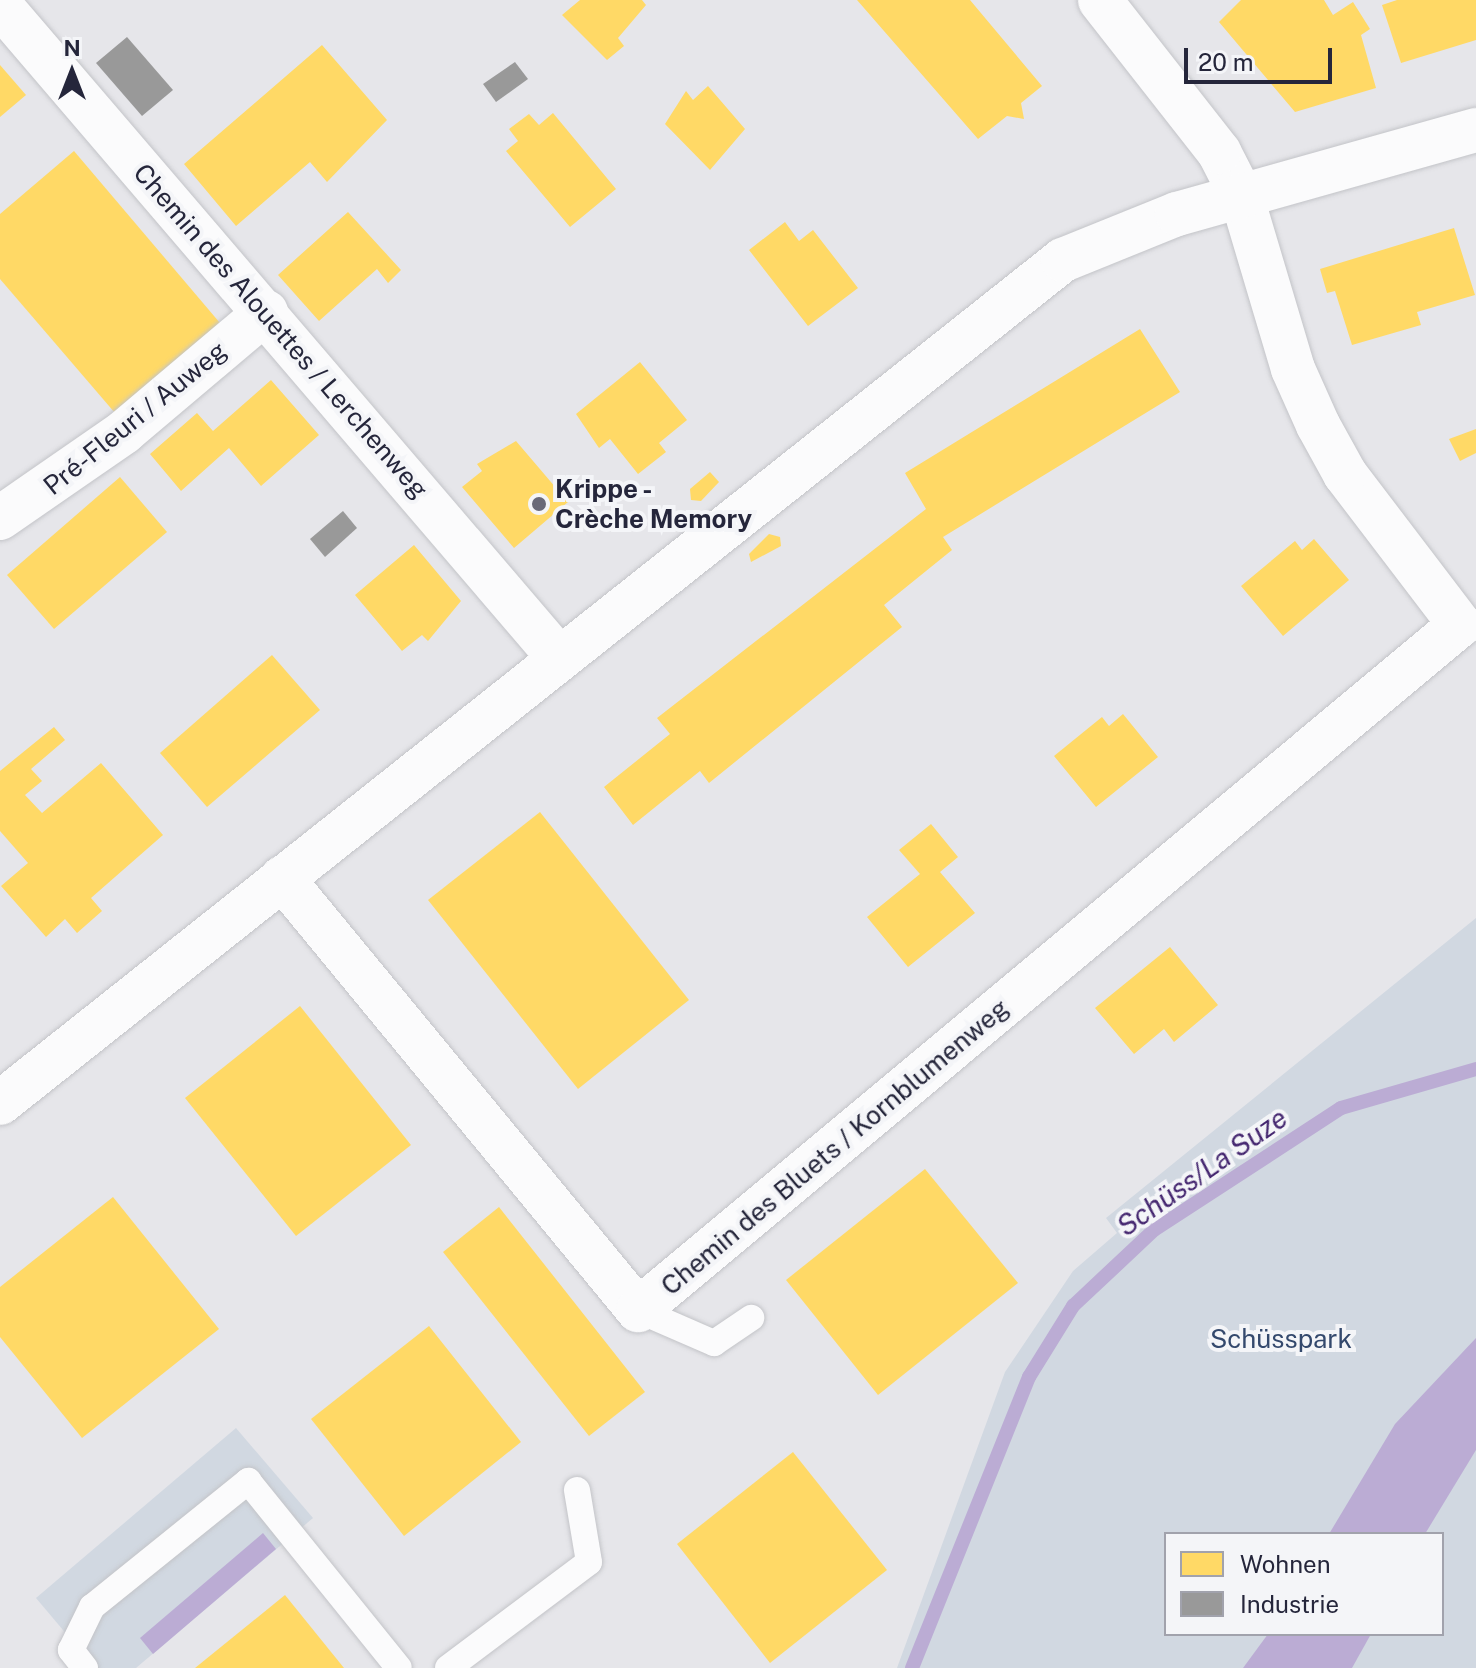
<!DOCTYPE html>
<meta charset="utf-8">
<style>
body{margin:0}
#map{position:relative;width:1476px;height:1668px;overflow:hidden;background:#e6e6ea;font-family:"Public Sans",sans-serif}
div>[style]{position:absolute}
[style*='--x']{left:calc(var(--x)*1px);top:calc(var(--y)*1px);width:calc(var(--w)*1px);rotate:calc(var(--a)*1deg)}
.green>*{inset:0;background:#d1d8e1}
.water>*{inset:0;background:#bbacd4}
.homes>*{inset:0;background:#ffd966}
.industry>*{inset:0;background:#999}
.stream>*{height:14px;margin:-7px;padding:0 7px;transform-origin:7px;border-radius:7px;background:#bbacd4}
.roads{filter:drop-shadow(0 0 2px #c3c4c8) drop-shadow(0 0 2px #c3c4c8)}
.service>*{height:26px;margin:-13px;padding:0 13px;transform-origin:13px;border-radius:13px;background:#fbfbfc}
.minor>*{height:44px;margin:-22px;padding:0 22px;transform-origin:22px;border-radius:22px;background:#fbfbfc}
.tertiary>*{height:44px;margin:-22px;padding:0 22px;transform-origin:22px;border-radius:22px;background:#fbfbfc}
.dots>*{width:22px;height:22px;translate:-50% -50%;box-sizing:border-box;border:4px solid #f4f5f8;border-radius:50%}
span{translate:-50% -50%;white-space:nowrap;text-align:center;line-height:1.15;-webkit-text-stroke:8px #f4f5f8;paint-order:stroke}
.street-label{font-size:26px;color:#25263b}
.poi-label{font-size:26px;color:#25263b;font-weight:700}
.left{translate:0 -50%;text-align:left}
.park-label{font-size:26px;color:#34496d}
.water-label{font-size:28px;color:#452770;font-style:italic}
.legend{position:absolute;left:1164px;top:1532px;width:280px;height:104px;box-sizing:border-box;background:#f4f5f8;border:2px solid #a1a2ac;margin:0;padding:10px 14px;list-style:none;font-size:24px;color:#25263b}
.legend li{display:flex;align-items:center;gap:16px;height:40px}
.legend b{width:40px;border:2px solid #a1a2ac}
.north{position:absolute;left:32px;top:32px;width:80px;height:80px;-webkit-text-stroke:6px #f4f5f8;paint-order:stroke;rotate:0deg;font-size:22px;font-weight:700;line-height:32px;text-align:center;color:#25263b}
.north::after{content:'';display:block;margin:auto;width:28px;height:36px;background:#25263b;clip-path:polygon(50% 0,100% 100%,50% 72%,0 100%)}
.scale{position:absolute;left:1184px;top:48px;width:148px;height:36px;box-sizing:border-box;border:4px solid #25263b;border-top:0;padding-left:10px;font-size:24px;line-height:28px;white-space:nowrap;color:#25263b;-webkit-text-stroke:6px #f4f5f8;paint-order:stroke}
</style>
<div id="map">
<div class="green">
<i style="clip-path:polygon(evenodd,1476px 918px,1476px 1668px,897px 1668px,1005px 1372px,1073px 1271px,1117px 1233px,1106px 1218px,1476px 918px,1166px 1534px,1442px 1534px,1442px 1634px,1166px 1634px,1166px 1534px)"></i>
<i style="clip-path:polygon(236px 1428px,313px 1518px,136px 1668px,95px 1668px,36px 1598px)"></i>
</div>
<div class="water">
<i style="clip-path:polygon(1476px 1338px,1476px 1450px,1425px 1534px,1329px 1534px,1395px 1424px)"></i>
<i style="clip-path:polygon(263px 1533px,276px 1549px,153px 1654px,140px 1638px)"></i>
<i style="clip-path:polygon(1268px 1634px,1371px 1634px,1352px 1668px,1243px 1668px)"></i>
</div>
<div class="homes">
<i style="clip-path:polygon(580px 0,642px 0,646px 5px,618px 38px,624px 46px,607px 60px,562px 15px)"></i>
<i style="clip-path:polygon(857px 0,970px 0,1042px 86px,1021px 103px,1024px 119px,1007px 116px,978px 139px)"></i>
<i style="clip-path:polygon(1241px 0,1324px 0,1333px 15px,1353px 2px,1370px 29px,1361px 35px,1376px 88px,1295px 112px,1219px 22px)"></i>
<i style="clip-path:polygon(1397px 0,1476px 0,1476px 40px,1401px 63px,1382px 5px)"></i>
<i style="clip-path:polygon(322px 45px,387px 120px,327px 182px,310px 162px,236px 226px,184px 164px)"></i>
<i style="clip-path:polygon(0 65px,26px 95px,0 117px)"></i>
<i style="clip-path:polygon(708px 86px,745px 129px,710px 170px,665px 124px,686px 91px,693px 100px)"></i>
<i style="clip-path:polygon(553px 113px,616px 189px,570px 227px,506px 151px,518px 141px,509px 129px,529px 114px,539px 125px)"></i>
<i style="clip-path:polygon(74px 151px,220px 323px,115px 413px,0 279px,0 214px)"></i>
<i style="clip-path:polygon(348px 212px,401px 270px,388px 283px,377px 269px,319px 321px,278px 275px)"></i>
<i style="clip-path:polygon(785px 222px,799px 241px,813px 230px,858px 288px,808px 326px,749px 250px)"></i>
<i style="clip-path:polygon(1454px 228px,1475px 295px,1417px 312px,1421px 325px,1352px 345px,1335px 291px,1327px 293px,1320px 269px)"></i>
<i style="clip-path:polygon(1140px 329px,1180px 392px,943px 537px,952px 550px,884px 605px,902px 627px,709px 783px,700px 771px,633px 825px,604px 787px,670px 734px,657px 718px,926px 509px,905px 473px)"></i>
<i style="clip-path:polygon(640px 362px,687px 420px,659px 443px,666px 452px,638px 474px,610px 439px,599px 448px,576px 414px)"></i>
<i style="clip-path:polygon(271px 380px,319px 435px,261px 486px,229px 448px,181px 491px,150px 454px,197px 413px,213px 431px)"></i>
<i style="clip-path:polygon(1476px 429px,1476px 453px,1460px 461px,1449px 439px)"></i>
<i style="clip-path:polygon(516px 441px,568px 502px,514px 548px,462px 487px,482px 471px,477px 464px)"></i>
<i style="clip-path:polygon(710px 472px,719px 482px,701px 501px,691px 500px,690px 489px)"></i>
<i style="clip-path:polygon(120px 477px,167px 532px,54px 629px,7px 575px)"></i>
<i style="clip-path:polygon(769px 534px,780px 537px,781px 546px,751px 562px,749px 554px)"></i>
<i style="clip-path:polygon(1314px 539px,1349px 580px,1283px 636px,1241px 586px,1295px 541px,1302px 550px)"></i>
<i style="clip-path:polygon(414px 545px,461px 601px,428px 641px,422px 635px,402px 651px,355px 595px)"></i>
<i style="clip-path:polygon(272px 655px,320px 710px,207px 807px,160px 753px)"></i>
<i style="clip-path:polygon(1123px 714px,1158px 757px,1096px 807px,1054px 756px,1102px 717px,1109px 726px)"></i>
<i style="clip-path:polygon(54px 727px,65px 740px,31px 769px,42px 781px,25px 795px,42px 813px,101px 763px,163px 835px,91px 898px,102px 911px,77px 933px,65px 919px,46px 937px,1px 886px,28px 863px,0 831px,0 771px)"></i>
<i style="clip-path:polygon(540px 812px,689px 1000px,578px 1089px,428px 900px)"></i>
<i style="clip-path:polygon(931px 824px,958px 857px,940px 872px,975px 913px,908px 967px,867px 917px,920px 874px,899px 850px)"></i>
<i style="clip-path:polygon(1170px 947px,1218px 1005px,1174px 1042px,1164px 1029px,1134px 1054px,1095px 1008px)"></i>
<i style="clip-path:polygon(300px 1006px,411px 1145px,296px 1236px,185px 1098px)"></i>
<i style="clip-path:polygon(925px 1169px,1018px 1283px,878px 1395px,786px 1280px)"></i>
<i style="clip-path:polygon(113px 1197px,219px 1329px,82px 1438px,0 1337px,0 1287px)"></i>
<i style="clip-path:polygon(499px 1207px,645px 1392px,589px 1436px,443px 1252px)"></i>
<i style="clip-path:polygon(429px 1326px,521px 1442px,404px 1536px,311px 1419px)"></i>
<i style="clip-path:polygon(793px 1452px,887px 1570px,770px 1663px,677px 1544px)"></i>
<i style="clip-path:polygon(285px 1595px,344px 1668px,195px 1668px)"></i>
</div>
<div class="industry">
<i style="clip-path:polygon(127px 37px,173px 90px,142px 116px,96px 63px)"></i>
<i style="clip-path:polygon(515px 62px,528px 79px,496px 102px,483px 84px)"></i>
<i style="clip-path:polygon(343px 511px,357px 528px,325px 557px,310px 539px)"></i>
</div>
<div class="stream">
<i style="--x:912;--y:1668;--w:314;--a:-68.1"></i>
<i style="--x:1029;--y:1377;--w:84;--a:-58.2"></i>
<i style="--x:1073;--y:1306;--w:111;--a:-43.2"></i>
<i style="--x:1154;--y:1230;--w:223;--a:-33.1"></i>
<i style="--x:1341;--y:1108;--w:141;--a:-16.1"></i>
</div>
<div class="roads">
<div class="service">
<i style="--x:638;--y:1310;--w:83;--a:23.5"></i>
<i style="--x:714;--y:1343;--w:45;--a:-34"></i>
<i style="--x:85;--y:1668;--w:23;--a:-128"></i>
<i style="--x:71;--y:1650;--w:48;--a:-64"></i>
<i style="--x:92;--y:1607;--w:201;--a:-38.9"></i>
<i style="--x:248;--y:1481;--w:240;--a:51.1"></i>
<i style="--x:448;--y:1668;--w:176;--a:-36.9"></i>
<i style="--x:589;--y:1562;--w:73;--a:-99.5"></i>
</div>
<div class="minor">
<i style="--x:0;--y:5;--w:860;--a:49.43"></i>
<i style="--x:0;--y:518;--w:151;--a:-34.7"></i>
<i style="--x:124;--y:432;--w:186;--a:-40.2"></i>
<i style="--x:282;--y:878;--w:560;--a:50.51"></i>
<i style="--x:638;--y:1310;--w:1070;--a:-39.81"></i>
<i style="--x:1460;--y:625;--w:190;--a:-127.3"></i>
<i style="--x:1345;--y:474;--w:56;--a:-118.9"></i>
<i style="--x:1318;--y:425;--w:61;--a:-114.1"></i>
<i style="--x:1293;--y:369;--w:182;--a:-106.6"></i>
<i style="--x:1241;--y:195;--w:48;--a:-117.1"></i>
<i style="--x:1219;--y:152;--w:193;--a:-128.1"></i>
</div>
<div class="tertiary">
<i style="--x:0;--y:1103;--w:1357;--a:-38.42"></i>
<i style="--x:1063;--y:260;--w:123;--a:-22"></i>
<i style="--x:1177;--y:214;--w:311;--a:-15.7"></i>
</div>
</div>
<div class="dots">
<i style="left:539px;top:504px;background:#696978"></i>
</div>
<div class="street-label">
<span style="left:281px;top:331px;rotate:49deg">Chemin des Alouettes / Lerchenweg</span>
<span style="left:135px;top:418px;rotate:-39deg">Pré-Fleuri / Auweg</span>
<span style="left:835px;top:1147px;rotate:-40deg">Chemin des Bluets / Kornblumenweg</span>
</div>
<div class="poi-label">
<span class="left" style="left:555px;top:504px">Krippe -<br>Crèche Memory</span>
</div>
<div class="park-label">
<span style="left:1281px;top:1339px">Schüsspark</span>
</div>
<div class="water-label">
<span style="left:1202px;top:1172px;rotate:-35deg">Schüss/La Suze</span>
</div>
<ul class="legend">
<li><b style="height:22px;background:#ffd966"></b>Wohnen</li>
<li><b style="height:22px;background:#999"></b>Industrie</li>
</ul>
<div class="north">N</div>
<div class="scale">20 m</div>
</div>
